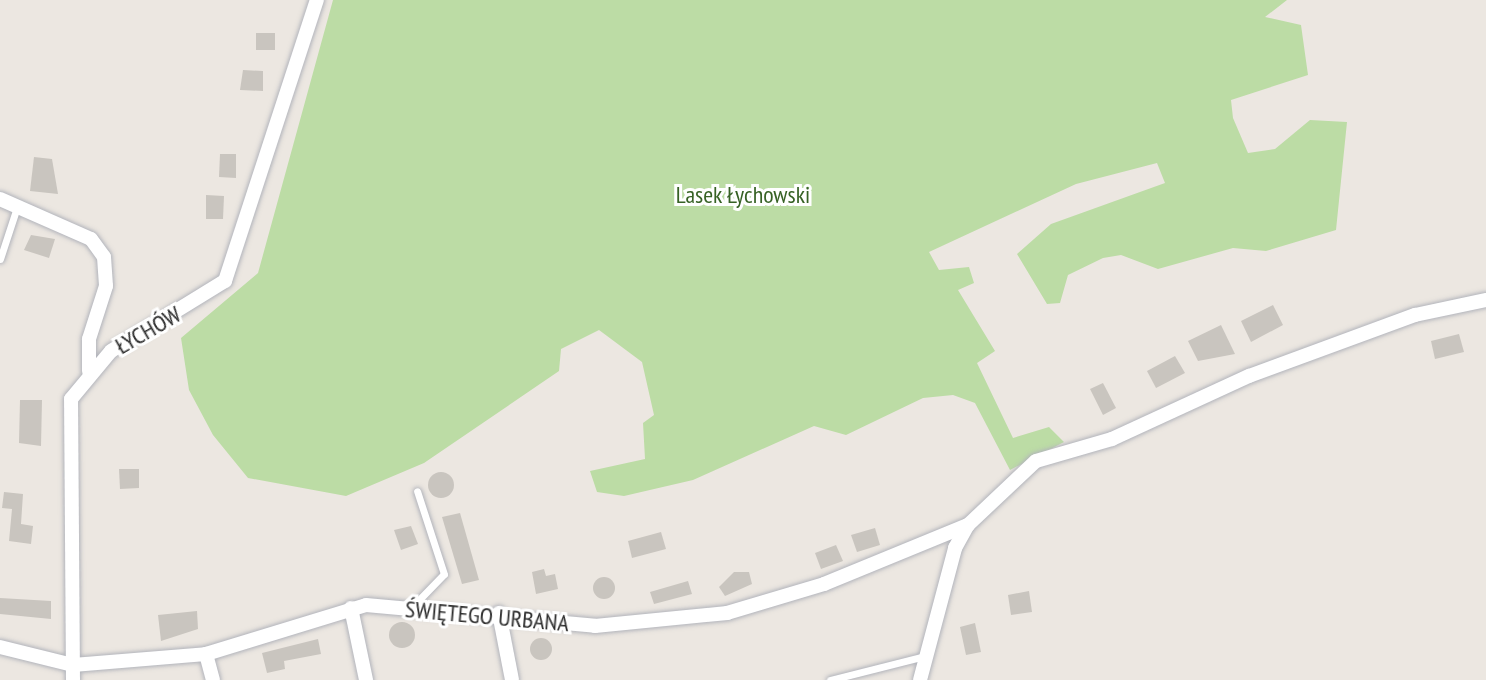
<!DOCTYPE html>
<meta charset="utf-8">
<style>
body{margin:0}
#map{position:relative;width:1486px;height:680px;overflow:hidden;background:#ece7e1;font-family:"PT Sans Narrow",sans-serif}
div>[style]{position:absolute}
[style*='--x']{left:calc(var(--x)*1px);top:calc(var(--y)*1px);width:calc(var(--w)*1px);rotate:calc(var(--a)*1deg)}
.green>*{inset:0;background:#bcdca5}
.building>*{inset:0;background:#c9c5bf}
.round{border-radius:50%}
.roads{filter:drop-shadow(0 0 2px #b2b4bb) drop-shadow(0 0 2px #b2b4bb)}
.lane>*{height:7px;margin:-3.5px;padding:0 3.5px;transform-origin:3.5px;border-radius:3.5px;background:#fff}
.street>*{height:14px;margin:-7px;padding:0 7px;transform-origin:7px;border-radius:7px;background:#fff}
span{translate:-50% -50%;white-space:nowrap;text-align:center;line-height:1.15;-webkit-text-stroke:6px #fff;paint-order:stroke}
.park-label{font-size:24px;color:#376225}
.street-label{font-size:24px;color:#2d2d2d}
</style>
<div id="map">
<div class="green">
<i style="clip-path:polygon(333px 0,1287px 0,1265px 17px,1301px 25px,1308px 75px,1231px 100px,1233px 118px,1248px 153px,1275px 149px,1310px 120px,1347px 122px,1336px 230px,1266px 251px,1233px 248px,1158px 269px,1121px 255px,1103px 258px,1068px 275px,1060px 303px,1047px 304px,1017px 254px,1051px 224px,1165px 183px,1157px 163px,1076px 184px,929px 252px,939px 270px,969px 267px,974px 283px,958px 290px,995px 351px,977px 363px,1013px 438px,1049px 427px,1064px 442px,1010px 470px,975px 403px,953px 395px,923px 398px,846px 435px,814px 426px,693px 480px,624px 496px,597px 492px,590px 471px,645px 459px,643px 423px,654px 415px,642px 362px,599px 330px,561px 349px,559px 371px,424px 463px,346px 496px,248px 478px,213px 435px,189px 390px,181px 338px,258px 273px)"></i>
</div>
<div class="building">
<i style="clip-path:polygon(256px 33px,275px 33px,275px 50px,256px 50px)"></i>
<i style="clip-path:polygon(243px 70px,263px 71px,263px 91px,240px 90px)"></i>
<i style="clip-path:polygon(220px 154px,236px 154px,236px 178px,219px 177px)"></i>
<i style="clip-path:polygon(34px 157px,52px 159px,58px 194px,30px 191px)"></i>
<i style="clip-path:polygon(206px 195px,224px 196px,223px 219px,206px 219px)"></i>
<i style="clip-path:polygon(31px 235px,55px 239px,49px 258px,24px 250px)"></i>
<i style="clip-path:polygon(1273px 305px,1283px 325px,1251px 342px,1241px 321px)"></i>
<i style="clip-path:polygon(1221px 325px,1235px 354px,1198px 361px,1188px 341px)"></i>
<i style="clip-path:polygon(1459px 334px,1464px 352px,1435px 359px,1431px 341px)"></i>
<i style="clip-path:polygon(1175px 356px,1185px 373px,1156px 388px,1147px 371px)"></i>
<i style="clip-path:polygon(1103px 383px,1116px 408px,1103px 415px,1090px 389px)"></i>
<i style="clip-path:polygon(20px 400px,42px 400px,41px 446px,19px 443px)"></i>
<i style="clip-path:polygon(119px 469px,139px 469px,139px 488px,120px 489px)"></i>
<i class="round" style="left:428px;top:472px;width:26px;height:26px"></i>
<i style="clip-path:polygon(4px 492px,23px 494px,21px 524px,33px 526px,31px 544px,9px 541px,12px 509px,2px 508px)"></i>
<i style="clip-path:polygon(460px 513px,479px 580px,462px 584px,442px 517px)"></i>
<i style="clip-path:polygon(411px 526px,418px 544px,401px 550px,394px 530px)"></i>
<i style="clip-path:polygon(875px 528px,880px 545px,857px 552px,851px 535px)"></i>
<i style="clip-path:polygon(661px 532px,666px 549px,632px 558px,628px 541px)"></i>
<i style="clip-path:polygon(836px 545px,843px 561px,821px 569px,815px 553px)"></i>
<i style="clip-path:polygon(544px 569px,546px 576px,555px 574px,558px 589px,536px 594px,532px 572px)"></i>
<i style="clip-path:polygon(734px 572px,749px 572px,752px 584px,725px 596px,719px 587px)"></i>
<i class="round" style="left:593px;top:577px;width:22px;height:22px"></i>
<i style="clip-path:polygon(688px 581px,692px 594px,654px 604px,650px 592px)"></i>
<i style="clip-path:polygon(1029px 591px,1032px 612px,1011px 615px,1008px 595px)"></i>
<i style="clip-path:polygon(0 598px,51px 601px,51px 619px,0 614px)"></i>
<i style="clip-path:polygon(197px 611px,198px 629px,161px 641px,158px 615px)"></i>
<i class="round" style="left:389px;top:622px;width:26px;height:26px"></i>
<i style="clip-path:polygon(975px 623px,981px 652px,966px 655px,960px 627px)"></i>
<i class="round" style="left:530px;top:638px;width:22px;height:22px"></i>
<i style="clip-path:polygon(318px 639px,321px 654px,284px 661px,285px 669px,267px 673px,262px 653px)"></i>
</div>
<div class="roads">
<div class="lane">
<i style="--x:0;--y:259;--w:55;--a:-71.9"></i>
<i style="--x:411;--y:608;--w:47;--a:-45.9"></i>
<i style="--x:444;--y:574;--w:87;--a:-108"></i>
<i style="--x:830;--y:680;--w:98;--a:-14.2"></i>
</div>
<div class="street">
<i style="--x:0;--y:199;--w:99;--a:23.7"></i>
<i style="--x:91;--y:239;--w:22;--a:54"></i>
<i style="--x:104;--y:257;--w:29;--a:86"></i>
<i style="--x:106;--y:286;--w:56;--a:107.8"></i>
<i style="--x:89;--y:339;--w:32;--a:90"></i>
<i style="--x:351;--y:608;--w:74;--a:78.2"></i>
<i style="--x:499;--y:613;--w:68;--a:79"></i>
<i style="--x:0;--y:647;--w:75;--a:13.9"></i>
<i style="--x:73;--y:665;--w:133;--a:-4.7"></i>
<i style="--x:206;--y:654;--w:167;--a:-17"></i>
<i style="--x:366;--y:605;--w:230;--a:5.2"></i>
<i style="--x:595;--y:626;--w:133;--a:-5.6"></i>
<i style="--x:727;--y:613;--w:101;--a:-16.6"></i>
<i style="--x:824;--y:584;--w:156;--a:-22.3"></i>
<i style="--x:206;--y:654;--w:27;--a:75"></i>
<i style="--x:73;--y:680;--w:281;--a:-90.4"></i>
<i style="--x:71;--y:399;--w:62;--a:-50.2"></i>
<i style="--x:111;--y:351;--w:134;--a:-31.6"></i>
<i style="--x:225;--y:281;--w:296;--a:-71.9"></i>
<i style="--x:920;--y:680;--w:137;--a:-75.1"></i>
<i style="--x:955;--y:548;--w:26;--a:-61"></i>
<i style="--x:968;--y:525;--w:93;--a:-43.3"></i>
<i style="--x:1036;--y:461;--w:79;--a:-16.1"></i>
<i style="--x:1112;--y:439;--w:151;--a:-24.7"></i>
<i style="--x:1249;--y:376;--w:177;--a:-20.2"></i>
<i style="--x:1415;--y:315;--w:73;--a:-11.9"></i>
</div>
</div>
<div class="park-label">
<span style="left:743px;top:195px">Lasek Łychowski</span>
</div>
<div class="street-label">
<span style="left:148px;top:330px;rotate:-30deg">ŁYCHÓW</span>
<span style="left:487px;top:616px;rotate:5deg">ŚWIĘTEGO URBANA</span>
</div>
</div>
